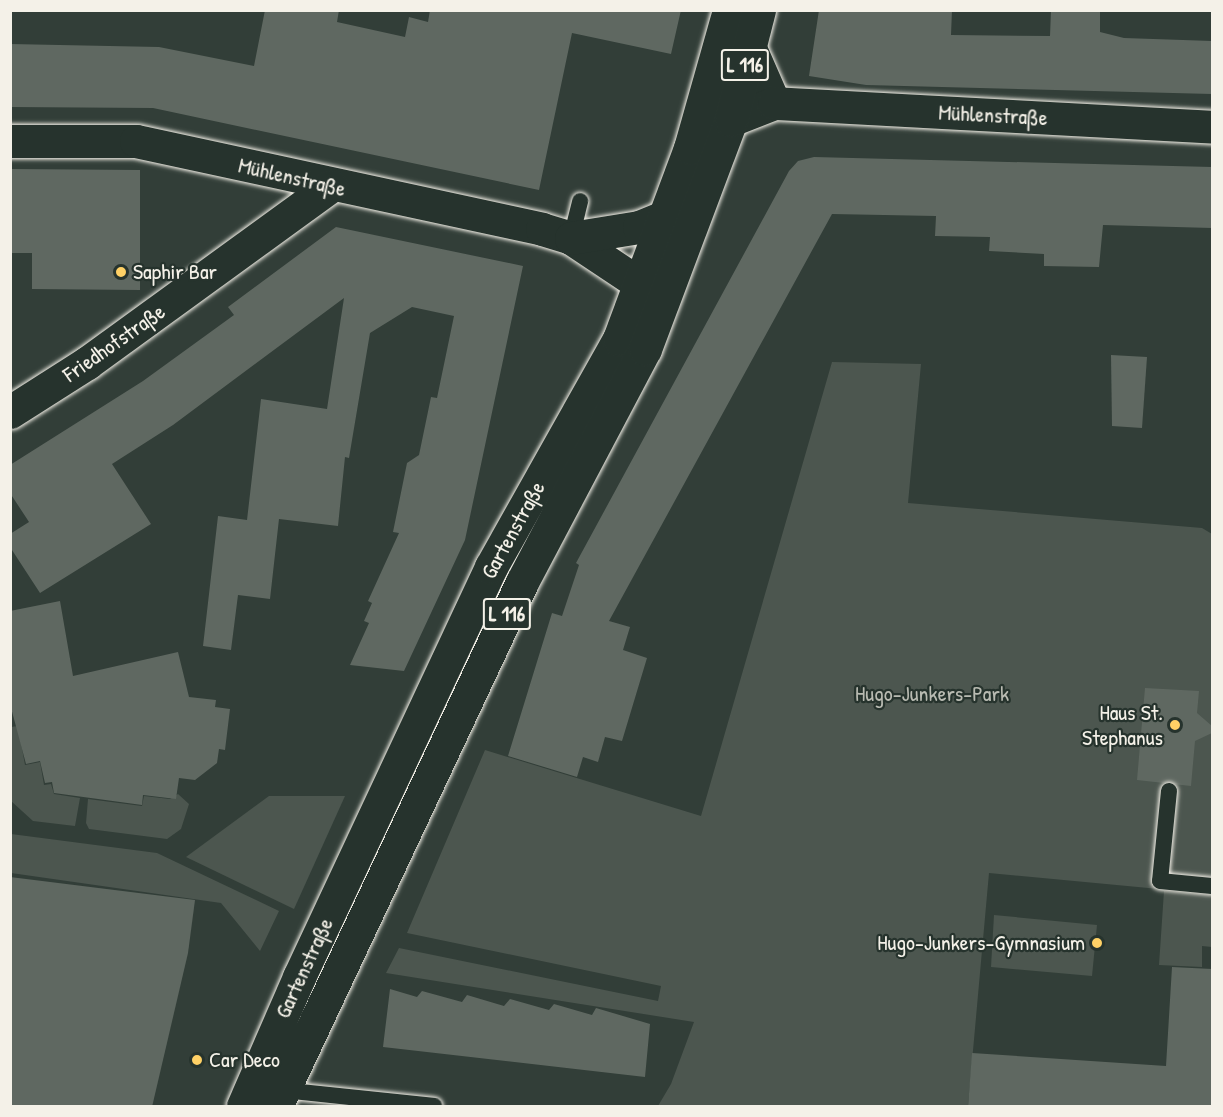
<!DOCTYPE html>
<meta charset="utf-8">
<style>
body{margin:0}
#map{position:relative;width:1223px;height:1117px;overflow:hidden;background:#323e38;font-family:"Patrick Hand",sans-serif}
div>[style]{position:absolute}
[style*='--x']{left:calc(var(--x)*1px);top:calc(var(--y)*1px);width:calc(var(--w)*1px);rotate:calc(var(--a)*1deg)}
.green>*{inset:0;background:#4c564f}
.building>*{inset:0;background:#5f6861}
.roads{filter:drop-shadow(0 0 2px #f4f1e8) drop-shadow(0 0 2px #f4f1e8)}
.lane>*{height:16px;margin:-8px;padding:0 8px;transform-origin:8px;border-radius:8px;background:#26332d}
.street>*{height:33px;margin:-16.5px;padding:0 16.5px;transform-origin:16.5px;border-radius:16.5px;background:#26332d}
.primary>*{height:33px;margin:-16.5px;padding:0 16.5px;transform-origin:16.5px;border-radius:16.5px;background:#26332d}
.dots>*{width:16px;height:16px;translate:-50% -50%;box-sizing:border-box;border:3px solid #26332d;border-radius:50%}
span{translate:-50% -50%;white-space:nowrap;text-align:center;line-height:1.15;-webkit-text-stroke:4.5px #26332d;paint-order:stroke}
.shield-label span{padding:2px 4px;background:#26332d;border:2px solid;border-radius:4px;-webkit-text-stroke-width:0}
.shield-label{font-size:21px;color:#f4f1e8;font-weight:700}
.street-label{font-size:22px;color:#f4f1e8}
.poi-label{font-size:22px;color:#f4f1e8}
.left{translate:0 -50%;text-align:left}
.right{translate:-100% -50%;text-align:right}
.park-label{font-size:22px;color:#b9bbb2}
.frame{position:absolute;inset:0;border:12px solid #f4f1e8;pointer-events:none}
</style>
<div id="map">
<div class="green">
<i style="clip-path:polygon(832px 362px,921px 364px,908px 503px,1202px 528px,1212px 534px,1212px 894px,989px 873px,968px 1106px,658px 1106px,671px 1084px,694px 1022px,386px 973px,399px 948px,658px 1001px,661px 986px,407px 933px,485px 750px,701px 816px)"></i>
<i style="clip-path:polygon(18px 726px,25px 765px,40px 762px,44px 785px,51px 784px,54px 794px,80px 798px,75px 826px,33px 821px,11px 801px,11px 727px)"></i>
<i style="clip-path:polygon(178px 794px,189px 804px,181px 829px,167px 839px,89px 829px,86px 823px,88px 799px,142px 806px,144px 796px,170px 799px)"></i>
<i style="clip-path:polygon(269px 796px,345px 796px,294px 909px,186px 857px)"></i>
<i style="clip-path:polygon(11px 834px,157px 853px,279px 911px,260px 951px,221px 903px,11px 873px)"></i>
<i style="clip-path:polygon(1164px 891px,1212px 895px,1212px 947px,1202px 946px,1202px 967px,1159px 965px)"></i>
<i style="clip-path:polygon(994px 915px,1097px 925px,1092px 976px,991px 967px)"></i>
</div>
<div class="building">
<i style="clip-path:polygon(265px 10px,339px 10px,337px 22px,405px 37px,409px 17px,428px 22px,430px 10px,681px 10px,671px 54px,572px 33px,539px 190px,153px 108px,10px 107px,10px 44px,159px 47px,254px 66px)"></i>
<i style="clip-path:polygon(819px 10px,952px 10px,951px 35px,1050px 36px,1051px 10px,1100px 10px,1100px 32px,1124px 38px,1212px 41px,1212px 94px,866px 85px,809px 76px)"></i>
<i style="clip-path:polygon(814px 157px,1212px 167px,1212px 228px,1103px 225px,1099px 267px,1044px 266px,1044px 254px,989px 251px,990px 237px,935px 236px,936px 216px,832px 214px,609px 621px,630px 627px,623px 650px,647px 658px,622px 741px,605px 737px,598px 762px,583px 757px,577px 777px,508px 756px,552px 613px,562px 616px,579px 565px,576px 563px,789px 171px,798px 161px)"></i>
<i style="clip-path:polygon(10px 169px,140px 170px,140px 290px,32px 289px,32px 253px,12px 253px,10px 242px)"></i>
<i style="clip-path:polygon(336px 227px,523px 266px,465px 540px,404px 671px,350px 665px,369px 623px,364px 621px,372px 603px,368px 601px,399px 533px,393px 532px,407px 463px,419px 455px,431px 397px,437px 398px,454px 316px,412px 307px,370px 333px,349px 458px,345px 457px,338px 526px,279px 519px,270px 599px,238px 595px,231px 650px,203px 646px,218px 516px,247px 520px,261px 399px,327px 409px,344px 298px,173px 425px,112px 464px,151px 524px,40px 593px,10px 547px,10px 534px,29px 522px,10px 493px,10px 465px,143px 381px,234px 315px,228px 307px)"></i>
<i style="clip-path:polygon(1111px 355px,1147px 357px,1142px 428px,1112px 426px)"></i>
<i style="clip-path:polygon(60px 601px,73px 676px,178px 652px,189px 697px,216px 700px,215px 707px,230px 709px,225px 750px,219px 749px,217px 763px,195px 780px,179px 778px,176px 799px,143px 795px,142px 805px,54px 793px,52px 782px,45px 783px,40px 761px,26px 764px,10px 704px,10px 611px)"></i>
<i style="clip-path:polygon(1145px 688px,1199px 691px,1197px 713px,1212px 726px,1212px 733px,1195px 741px,1191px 786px,1137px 780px)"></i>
<i style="clip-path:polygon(10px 877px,195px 900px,188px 953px,152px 1107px,10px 1107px)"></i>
<i style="clip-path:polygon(1172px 967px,1212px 969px,1212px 1107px,968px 1107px,972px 1053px,1166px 1066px)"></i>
<i style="clip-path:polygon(390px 989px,417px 997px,422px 991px,462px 1002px,467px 995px,504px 1006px,510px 999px,549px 1010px,554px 1004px,592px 1015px,596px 1008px,650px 1024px,645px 1077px,383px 1047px)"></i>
</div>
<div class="roads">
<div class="lane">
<i style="--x:571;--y:238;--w:38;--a:-76"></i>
<i style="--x:1169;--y:791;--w:90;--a:95.7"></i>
<i style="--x:1160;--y:881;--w:52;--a:5.5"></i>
<i style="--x:282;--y:1090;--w:153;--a:6"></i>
</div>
<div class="street">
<i style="--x:750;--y:48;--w:60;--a:66.4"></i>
<i style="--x:711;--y:133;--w:24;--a:-33"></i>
<i style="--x:731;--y:120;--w:46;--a:-21.6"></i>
<i style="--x:774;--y:103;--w:439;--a:3.1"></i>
<i style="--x:10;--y:141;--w:126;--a:0"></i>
<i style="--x:136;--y:141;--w:415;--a:12.2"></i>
<i style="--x:542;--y:229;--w:30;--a:17"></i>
<i style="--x:571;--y:238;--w:83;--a:33.7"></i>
<i style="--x:571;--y:238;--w:69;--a:-9.2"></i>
<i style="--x:639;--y:227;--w:27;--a:-22"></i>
<i style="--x:10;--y:412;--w:91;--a:-32.5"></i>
<i style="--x:87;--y:363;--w:301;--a:-36"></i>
</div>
<div class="primary">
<i style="--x:243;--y:1106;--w:141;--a:-66.5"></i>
<i style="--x:299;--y:977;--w:453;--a:-64.9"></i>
<i style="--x:491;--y:567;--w:261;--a:-60.7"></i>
<i style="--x:619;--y:339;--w:204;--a:-69.6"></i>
<i style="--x:690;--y:148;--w:143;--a:-74.2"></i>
<i style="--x:276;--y:1106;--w:579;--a:-64.85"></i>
<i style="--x:522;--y:582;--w:263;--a:-62.2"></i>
<i style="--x:645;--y:349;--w:245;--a:-69.4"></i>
<i style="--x:731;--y:120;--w:114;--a:-75.7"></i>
</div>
</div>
<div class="dots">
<i style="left:121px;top:272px;background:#ffd166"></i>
<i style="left:1175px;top:725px;background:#ffd166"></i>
<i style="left:1097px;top:943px;background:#ffd166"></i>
<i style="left:197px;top:1060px;background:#ffd166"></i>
</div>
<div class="shield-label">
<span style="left:745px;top:65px">L 116</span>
<span style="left:507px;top:614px">L 116</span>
</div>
<div class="street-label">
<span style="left:993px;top:115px;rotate:3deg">Mühlenstraße</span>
<span style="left:292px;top:177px;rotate:13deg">Mühlenstraße</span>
<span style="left:114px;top:343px;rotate:-35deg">Friedhofstraße</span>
<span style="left:513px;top:530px;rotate:-61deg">Gartenstraße</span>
<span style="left:304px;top:968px;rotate:-65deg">Gartenstraße</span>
</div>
<div class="poi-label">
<span class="left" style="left:133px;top:272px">Saphir Bar</span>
<span class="right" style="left:1163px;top:725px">Haus St.<br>Stephanus</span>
<span class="right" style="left:1085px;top:943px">Hugo-Junkers-Gymnasium</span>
<span class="left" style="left:209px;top:1060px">Car Deco</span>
</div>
<div class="park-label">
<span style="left:932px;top:694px">Hugo-Junkers-Park</span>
</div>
<div class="frame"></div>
</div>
